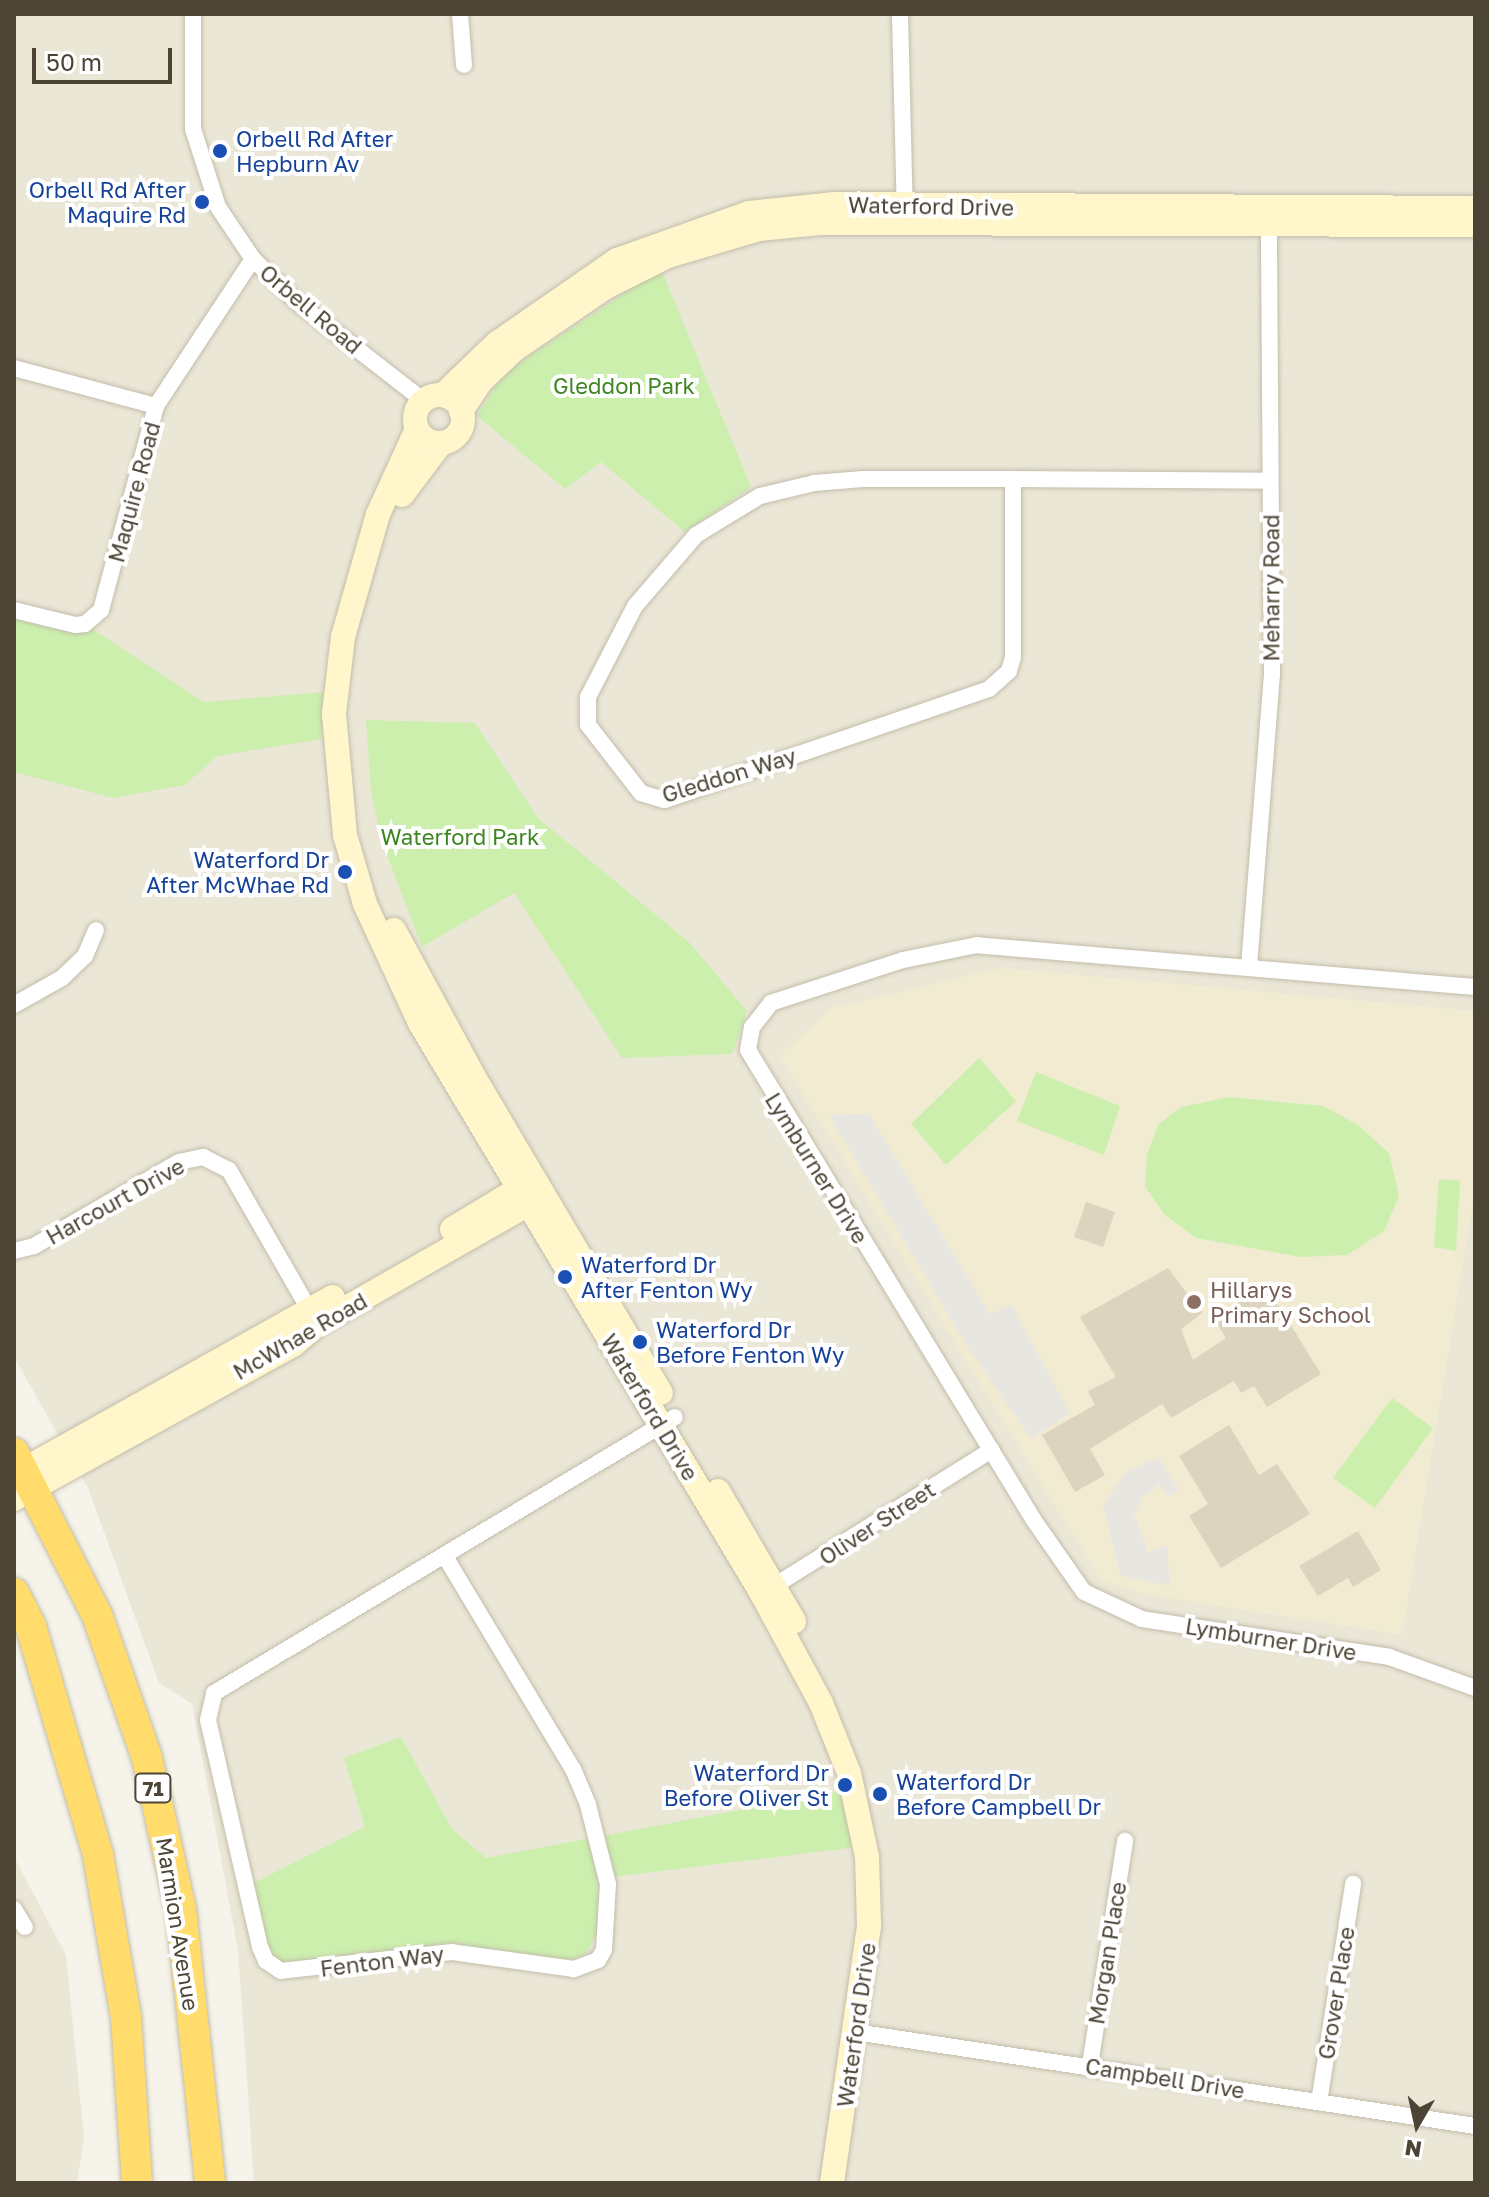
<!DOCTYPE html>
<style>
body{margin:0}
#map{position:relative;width:1489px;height:2197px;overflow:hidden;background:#f6f4ea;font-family:"Golos Text",sans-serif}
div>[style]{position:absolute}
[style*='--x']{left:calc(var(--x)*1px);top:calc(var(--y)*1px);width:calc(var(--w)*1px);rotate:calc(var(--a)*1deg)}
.residential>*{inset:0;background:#ebe7d7}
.education>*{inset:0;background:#f1ebd2}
.green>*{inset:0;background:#ccefae}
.parking>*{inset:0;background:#e8e6e1}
.building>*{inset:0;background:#ddd4c0}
.roads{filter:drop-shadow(0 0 2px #c3bdab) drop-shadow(0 0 2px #c3bdab)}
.street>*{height:16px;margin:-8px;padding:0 8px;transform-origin:8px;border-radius:8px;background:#fff}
.secondary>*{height:24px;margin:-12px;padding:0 12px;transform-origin:12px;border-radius:12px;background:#fff7cb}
.secondary>.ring{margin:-12px;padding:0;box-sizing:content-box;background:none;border:24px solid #fff7cb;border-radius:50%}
.highway>*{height:30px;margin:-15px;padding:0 15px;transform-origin:15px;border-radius:15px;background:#ffdc6c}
.dots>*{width:22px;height:22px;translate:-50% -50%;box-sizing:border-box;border:4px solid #fff;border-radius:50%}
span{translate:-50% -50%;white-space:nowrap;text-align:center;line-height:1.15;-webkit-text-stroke:8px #fff;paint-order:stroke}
.shield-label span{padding:2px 6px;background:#fff;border:2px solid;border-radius:6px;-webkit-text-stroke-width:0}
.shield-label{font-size:20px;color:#4c4536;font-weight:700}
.transit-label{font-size:22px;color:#164399}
.left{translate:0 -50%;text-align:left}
.right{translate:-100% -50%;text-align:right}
.street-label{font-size:22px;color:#4c4536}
.park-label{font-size:22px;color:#3e8621}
.education-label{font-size:22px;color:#785e54}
.frame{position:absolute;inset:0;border:16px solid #4c4536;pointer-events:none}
.north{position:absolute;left:1377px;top:2085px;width:80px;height:80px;-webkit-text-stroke:6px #fff;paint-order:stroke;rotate:189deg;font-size:22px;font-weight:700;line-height:32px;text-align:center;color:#4c4536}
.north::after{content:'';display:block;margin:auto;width:28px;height:36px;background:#4c4536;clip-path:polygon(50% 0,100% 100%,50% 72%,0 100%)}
.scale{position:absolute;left:32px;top:48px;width:140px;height:36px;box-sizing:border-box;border:4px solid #4c4536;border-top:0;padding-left:10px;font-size:24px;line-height:28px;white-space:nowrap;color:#4c4536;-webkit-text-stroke:6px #fff;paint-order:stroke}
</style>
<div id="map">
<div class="residential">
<i style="clip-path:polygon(14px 14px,1475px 14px,1475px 2183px,254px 2183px,238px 1950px,192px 1704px,159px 1683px,88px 1488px,14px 1357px)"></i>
<i style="clip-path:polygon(14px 1857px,66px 1955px,84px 2138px,77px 2183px,14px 2183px)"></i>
</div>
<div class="education">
<i style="clip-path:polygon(1001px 968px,1475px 1011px,1475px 1190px,1402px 1635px,1143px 1594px,1100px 1579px,780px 1056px,831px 1008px)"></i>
</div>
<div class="green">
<i style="clip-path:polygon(661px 269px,751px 487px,685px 532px,601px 462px,565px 489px,477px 416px,504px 373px)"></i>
<i style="clip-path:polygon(14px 610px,85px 624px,204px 702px,323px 692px,322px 739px,217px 756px,185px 785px,113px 798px,14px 772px)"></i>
<i style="clip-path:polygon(366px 720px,475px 723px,538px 818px,689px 942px,747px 1011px,732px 1054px,622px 1058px,514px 893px,422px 947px,382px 842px,371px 792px)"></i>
<i style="clip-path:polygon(979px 1058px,1016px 1101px,946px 1165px,911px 1124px)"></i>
<i style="clip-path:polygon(1036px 1072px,1120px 1106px,1104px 1155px,1017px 1121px)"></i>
<i style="clip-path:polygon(1229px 1097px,1323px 1106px,1358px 1125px,1389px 1153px,1399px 1196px,1384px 1231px,1347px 1255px,1301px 1257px,1196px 1238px,1165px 1215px,1145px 1187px,1147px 1155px,1158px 1125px,1181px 1107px)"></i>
<i style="clip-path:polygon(1439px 1179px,1460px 1181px,1456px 1251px,1434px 1247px)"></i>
<i style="clip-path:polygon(1392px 1398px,1433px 1428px,1375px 1508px,1333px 1478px)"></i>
<i style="clip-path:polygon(401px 1737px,452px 1829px,486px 1858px,841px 1791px,857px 1847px,596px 1879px,604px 1920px,586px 1954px,552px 1967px,449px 1943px,273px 1968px,246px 1887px,365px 1827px,344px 1758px)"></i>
</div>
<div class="parking">
<i style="clip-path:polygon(869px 1114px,990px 1314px,1011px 1305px,1070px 1413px,1031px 1439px,967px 1346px,829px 1115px)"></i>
<i style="clip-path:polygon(1159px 1457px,1179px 1491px,1168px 1496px,1159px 1484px,1142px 1498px,1134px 1515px,1148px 1552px,1167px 1546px,1170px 1586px,1120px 1575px,1103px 1506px,1125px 1473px)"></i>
</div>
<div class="building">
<i style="clip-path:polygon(1086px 1202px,1115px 1212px,1103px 1247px,1074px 1237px)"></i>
<i style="clip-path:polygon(1168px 1268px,1202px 1313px,1181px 1329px,1193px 1360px,1226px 1338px,1213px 1318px,1266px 1285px,1321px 1374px,1267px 1407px,1254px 1386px,1241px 1393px,1234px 1381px,1171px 1418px,1162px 1404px,1090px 1449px,1105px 1475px,1075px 1492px,1042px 1435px,1095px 1405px,1088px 1391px,1116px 1377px,1080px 1317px)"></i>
<i style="clip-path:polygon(1229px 1425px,1259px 1475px,1277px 1464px,1310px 1514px,1221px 1568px,1189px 1516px,1208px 1504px,1179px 1456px)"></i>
<i style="clip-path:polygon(1358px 1531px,1381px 1570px,1353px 1587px,1348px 1578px,1318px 1596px,1299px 1566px)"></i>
</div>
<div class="roads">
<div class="street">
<i style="--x:193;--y:14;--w:115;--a:90"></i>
<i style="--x:193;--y:129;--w:82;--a:72.2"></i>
<i style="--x:218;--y:207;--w:63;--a:56.1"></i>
<i style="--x:253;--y:259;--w:63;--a:44.4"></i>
<i style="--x:298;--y:303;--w:160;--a:37.9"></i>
<i style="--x:460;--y:14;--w:51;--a:85.5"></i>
<i style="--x:900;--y:14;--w:201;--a:88.6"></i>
<i style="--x:14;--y:368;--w:147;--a:15"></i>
<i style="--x:1013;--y:479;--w:178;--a:90"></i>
<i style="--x:1013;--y:657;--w:15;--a:106"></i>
<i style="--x:1009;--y:671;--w:27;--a:138"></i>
<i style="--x:989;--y:689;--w:343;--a:161.1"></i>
<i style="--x:664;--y:800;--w:24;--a:-163"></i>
<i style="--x:641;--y:793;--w:86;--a:-127.9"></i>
<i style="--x:588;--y:725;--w:28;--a:-90"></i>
<i style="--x:588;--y:697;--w:102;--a:-62.7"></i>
<i style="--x:635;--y:606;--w:94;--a:-49.3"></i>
<i style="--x:696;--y:535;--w:75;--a:-31.4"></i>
<i style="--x:760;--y:496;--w:56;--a:-13.5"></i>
<i style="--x:814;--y:483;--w:49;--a:-4.7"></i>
<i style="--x:863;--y:479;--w:150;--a:0"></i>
<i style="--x:1013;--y:479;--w:257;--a:0.4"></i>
<i style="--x:14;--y:610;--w:63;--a:13.8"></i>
<i style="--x:75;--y:625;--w:10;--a:-6"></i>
<i style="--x:85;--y:624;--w:21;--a:-41"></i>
<i style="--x:101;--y:610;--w:211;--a:-74.9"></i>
<i style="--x:156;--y:406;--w:176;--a:-56.6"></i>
<i style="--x:1249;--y:966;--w:292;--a:-85.5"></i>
<i style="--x:1272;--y:675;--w:457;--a:-90.4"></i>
<i style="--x:1475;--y:987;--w:500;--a:-175.2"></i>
<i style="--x:977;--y:945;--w:76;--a:168.5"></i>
<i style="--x:903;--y:960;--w:139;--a:162"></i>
<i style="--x:771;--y:1003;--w:31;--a:128"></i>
<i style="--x:752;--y:1027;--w:23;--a:100"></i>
<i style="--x:748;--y:1050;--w:549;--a:58.71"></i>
<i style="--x:1033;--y:1519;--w:89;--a:55.1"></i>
<i style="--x:1084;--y:1592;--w:64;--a:25"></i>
<i style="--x:1142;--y:1619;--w:250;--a:8.7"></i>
<i style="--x:1389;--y:1657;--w:91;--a:19.8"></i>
<i style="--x:14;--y:1005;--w:55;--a:-29.4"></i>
<i style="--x:62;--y:978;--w:32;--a:-44"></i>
<i style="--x:85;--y:956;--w:28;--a:-67"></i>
<i style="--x:14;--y:1251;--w:21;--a:-14"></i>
<i style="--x:34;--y:1246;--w:168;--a:-30.1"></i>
<i style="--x:179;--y:1162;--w:25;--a:-12"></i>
<i style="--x:203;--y:1157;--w:29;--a:27"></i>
<i style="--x:229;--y:1170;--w:171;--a:60.1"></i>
<i style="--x:446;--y:1558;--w:246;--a:59"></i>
<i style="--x:573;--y:1769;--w:39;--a:67"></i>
<i style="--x:588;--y:1805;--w:81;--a:75.8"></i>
<i style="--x:608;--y:1884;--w:66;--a:93.5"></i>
<i style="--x:604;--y:1950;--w:12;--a:121"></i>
<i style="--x:598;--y:1960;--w:26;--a:159"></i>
<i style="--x:574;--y:1969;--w:123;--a:-172.1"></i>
<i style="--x:452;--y:1952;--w:172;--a:173.7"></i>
<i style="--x:281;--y:1971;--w:18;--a:-146"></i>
<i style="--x:266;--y:1961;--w:15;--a:-113"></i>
<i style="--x:260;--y:1947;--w:233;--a:-102.9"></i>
<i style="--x:208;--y:1720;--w:28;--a:-77"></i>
<i style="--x:214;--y:1693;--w:537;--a:-30.91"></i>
<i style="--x:766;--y:1591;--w:266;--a:-32"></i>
<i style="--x:14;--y:1909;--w:21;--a:59"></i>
<i style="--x:855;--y:2032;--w:627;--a:8.62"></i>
<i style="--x:1090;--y:2065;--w:227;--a:-81.1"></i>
<i style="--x:1319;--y:2102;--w:221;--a:-81.1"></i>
</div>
<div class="secondary">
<i style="--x:443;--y:395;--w:75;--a:-43.9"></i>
<i style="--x:497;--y:343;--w:146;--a:-34.7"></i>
<i style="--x:617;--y:260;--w:140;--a:-19.6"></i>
<i style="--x:749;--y:213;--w:86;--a:-6"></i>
<i style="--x:835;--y:204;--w:640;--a:0.36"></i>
<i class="ring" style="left:415px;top:395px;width:24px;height:24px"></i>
<i style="--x:461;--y:411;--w:36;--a:-56"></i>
<i style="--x:481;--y:381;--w:47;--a:-43.3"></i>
<i style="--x:515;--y:349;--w:110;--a:-34.3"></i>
<i style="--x:606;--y:287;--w:69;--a:-26.6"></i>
<i style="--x:668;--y:256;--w:95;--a:-16.5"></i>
<i style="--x:759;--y:229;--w:61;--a:-5.6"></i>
<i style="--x:820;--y:223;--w:655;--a:0.17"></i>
<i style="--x:417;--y:429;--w:94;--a:114.6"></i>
<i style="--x:378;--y:514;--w:128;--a:105.9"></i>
<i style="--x:343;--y:637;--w:78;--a:96.7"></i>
<i style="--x:334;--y:714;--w:121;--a:84.8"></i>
<i style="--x:345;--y:835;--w:72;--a:73.8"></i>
<i style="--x:365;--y:904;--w:131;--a:65.2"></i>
<i style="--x:420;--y:1023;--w:666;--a:59.08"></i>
<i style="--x:762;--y:1594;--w:124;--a:61.6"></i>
<i style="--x:821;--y:1703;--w:75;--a:68.2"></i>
<i style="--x:849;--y:1773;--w:86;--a:77.9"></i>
<i style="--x:867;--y:1857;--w:69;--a:88.3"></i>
<i style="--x:869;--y:1926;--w:260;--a:98.2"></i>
<i style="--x:402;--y:495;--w:65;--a:-53.1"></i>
<i style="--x:394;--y:930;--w:167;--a:61.4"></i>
<i style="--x:474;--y:1077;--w:367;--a:59.4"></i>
<i style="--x:452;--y:1229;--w:91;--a:-31.1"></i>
<i style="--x:14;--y:1475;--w:365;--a:-29.2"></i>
<i style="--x:718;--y:1491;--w:151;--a:59.7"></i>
<i style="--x:14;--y:1499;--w:319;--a:-28.9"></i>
<i style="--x:293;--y:1345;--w:33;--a:-40"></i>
<i style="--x:318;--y:1324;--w:258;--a:-29.7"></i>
</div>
<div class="highway">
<i style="--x:14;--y:1453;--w:182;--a:62.9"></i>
<i style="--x:97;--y:1615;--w:151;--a:70.7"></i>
<i style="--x:147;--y:1758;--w:156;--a:77.4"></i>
<i style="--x:181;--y:1910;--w:275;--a:83.9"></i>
<i style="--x:14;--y:1593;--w:38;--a:63"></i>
<i style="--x:31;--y:1627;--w:238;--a:73.6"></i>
<i style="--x:98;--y:1855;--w:164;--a:80.2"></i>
<i style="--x:126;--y:2017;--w:166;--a:86.2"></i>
</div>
</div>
<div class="dots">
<i style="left:220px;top:151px;background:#1a4fb4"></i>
<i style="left:202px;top:202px;background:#1a4fb4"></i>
<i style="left:345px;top:872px;background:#1a4fb4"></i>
<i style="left:565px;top:1277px;background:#1a4fb4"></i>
<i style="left:1194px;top:1302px;background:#8d6e63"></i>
<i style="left:640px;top:1342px;background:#1a4fb4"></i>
<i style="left:845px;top:1785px;background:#1a4fb4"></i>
<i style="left:880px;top:1794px;background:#1a4fb4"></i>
</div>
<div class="shield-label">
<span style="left:153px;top:1788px">71</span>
</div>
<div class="transit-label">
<span class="left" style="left:236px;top:151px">Orbell Rd After<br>Hepburn Av</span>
<span class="right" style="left:186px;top:202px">Orbell Rd After<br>Maquire Rd</span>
<span class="right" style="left:329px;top:872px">Waterford Dr<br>After McWhae Rd</span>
<span class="left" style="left:581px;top:1277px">Waterford Dr<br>After Fenton Wy</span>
<span class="left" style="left:656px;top:1342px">Waterford Dr<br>Before Fenton Wy</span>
<span class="right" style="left:829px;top:1785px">Waterford Dr<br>Before Oliver St</span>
<span class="left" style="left:896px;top:1794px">Waterford Dr<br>Before Campbell Dr</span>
</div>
<div class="street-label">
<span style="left:931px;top:206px;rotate:1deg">Waterford Drive</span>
<span style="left:311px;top:309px;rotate:40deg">Orbell Road</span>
<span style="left:134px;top:492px;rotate:-75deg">Maquire Road</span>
<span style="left:1271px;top:588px;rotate:-90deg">Meharry Road</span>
<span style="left:729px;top:775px;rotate:-17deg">Gleddon Way</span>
<span style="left:817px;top:1168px;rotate:58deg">Lymburner Drive</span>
<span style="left:115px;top:1201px;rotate:-29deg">Harcourt Drive</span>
<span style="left:300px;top:1336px;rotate:-30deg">McWhae Road</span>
<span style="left:650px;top:1407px;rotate:59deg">Waterford Drive</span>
<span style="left:877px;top:1523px;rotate:-33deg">Oliver Street</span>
<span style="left:1271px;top:1639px;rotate:9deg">Lymburner Drive</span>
<span style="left:178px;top:1924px;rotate:81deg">Marmion Avenue</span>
<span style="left:1107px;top:1953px;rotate:-81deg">Morgan Place</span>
<span style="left:382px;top:1961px;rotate:-7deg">Fenton Way</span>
<span style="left:1336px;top:1993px;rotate:-81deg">Grover Place</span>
<span style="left:856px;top:2025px;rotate:-82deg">Waterford Drive</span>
<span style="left:1165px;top:2078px;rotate:9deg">Campbell Drive</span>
</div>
<div class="park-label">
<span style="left:624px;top:386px">Gleddon Park</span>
<span style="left:460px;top:837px">Waterford Park</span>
</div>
<div class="education-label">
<span class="left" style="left:1210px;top:1302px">Hillarys<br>Primary School</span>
</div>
<div class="frame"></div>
<div class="north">N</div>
<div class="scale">50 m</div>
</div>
